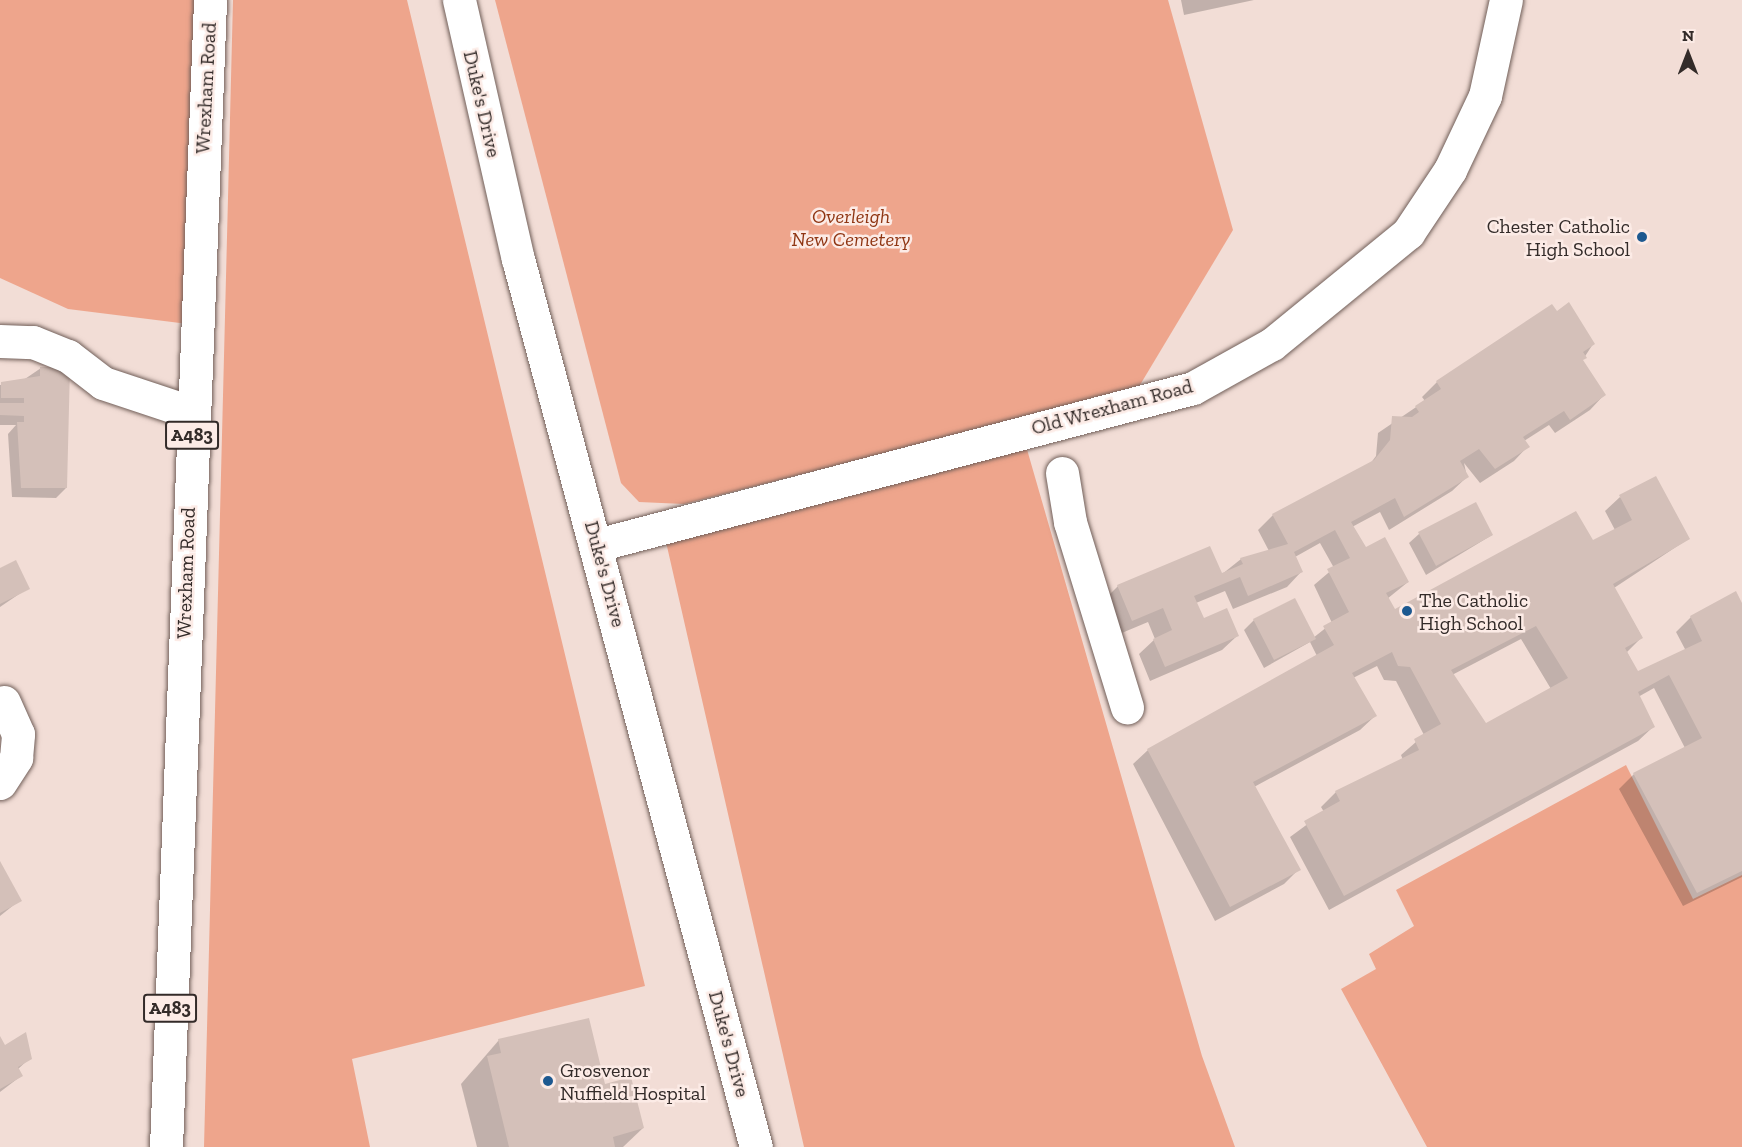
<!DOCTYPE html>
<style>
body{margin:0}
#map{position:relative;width:1742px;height:1147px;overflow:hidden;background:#f2ddd6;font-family:"Zilla Slab",serif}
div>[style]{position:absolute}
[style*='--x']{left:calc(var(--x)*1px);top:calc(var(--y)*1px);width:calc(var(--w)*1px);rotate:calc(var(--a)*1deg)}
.green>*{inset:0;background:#eea58c}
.shadow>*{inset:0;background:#0003}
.building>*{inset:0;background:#d4c0b9}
.roads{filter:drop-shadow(0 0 2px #715f59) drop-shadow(0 0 2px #715f59)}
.minor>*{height:33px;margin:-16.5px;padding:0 16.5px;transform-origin:16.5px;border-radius:16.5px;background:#fff}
.highway>*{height:33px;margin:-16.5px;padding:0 16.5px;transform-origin:16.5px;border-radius:16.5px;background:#fff}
.dots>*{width:16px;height:16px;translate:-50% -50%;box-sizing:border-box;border:3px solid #fcebe6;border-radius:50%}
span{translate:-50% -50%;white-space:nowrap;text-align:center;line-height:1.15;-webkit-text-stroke:5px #fcebe6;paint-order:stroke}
.shield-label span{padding:2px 4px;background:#fcebe6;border:2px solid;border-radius:4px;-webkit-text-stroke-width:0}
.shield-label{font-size:18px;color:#332b29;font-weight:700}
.street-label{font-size:20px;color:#332b29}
.park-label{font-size:20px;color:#8f3512;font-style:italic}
.poi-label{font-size:20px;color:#332b29}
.right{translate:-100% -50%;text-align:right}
.left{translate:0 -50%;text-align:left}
.north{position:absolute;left:1658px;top:24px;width:60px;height:60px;-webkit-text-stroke:4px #fcebe6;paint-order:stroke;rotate:0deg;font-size:16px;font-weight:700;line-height:24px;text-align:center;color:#332b29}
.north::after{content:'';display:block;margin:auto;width:21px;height:27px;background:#332b29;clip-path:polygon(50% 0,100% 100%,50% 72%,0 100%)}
</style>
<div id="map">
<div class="green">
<i style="clip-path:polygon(0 0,209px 0,188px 324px,68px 309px,0 278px)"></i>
<i style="clip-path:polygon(233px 0,407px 0,645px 986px,352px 1059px,370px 1147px,204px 1147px)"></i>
<i style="clip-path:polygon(495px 0,1168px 0,1233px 230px,1137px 390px,684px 504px,639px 502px,621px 483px)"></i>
<i style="clip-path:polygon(1024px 439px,1202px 1056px,1235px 1147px,804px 1147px,666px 542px)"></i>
<i style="clip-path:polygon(1626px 765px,1693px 899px,1742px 875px,1742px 1147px,1427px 1147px,1341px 989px,1376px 969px,1369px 954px,1414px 926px,1396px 890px)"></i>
</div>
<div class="shadow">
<i style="clip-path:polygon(1181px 0,1254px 0,1184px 15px)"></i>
<i style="clip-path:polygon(evenodd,1593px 344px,1582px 361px,1604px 395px,1590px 410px,1555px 433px,1549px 425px,1524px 441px,1528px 446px,1514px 461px,1480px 483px,1464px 463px,1467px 477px,1452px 491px,1389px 530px,1380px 512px,1352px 527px,1366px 549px,1408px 582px,1387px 599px,1395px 611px,1592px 542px,1615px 530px,1605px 511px,1620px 497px,1688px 539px,1614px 588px,1642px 637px,1627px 652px,1637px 673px,1686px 651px,1676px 632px,1691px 617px,1742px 606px,1742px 877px,1683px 906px,1619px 789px,1634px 774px,1685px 748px,1654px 688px,1638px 697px,1653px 727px,1638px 741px,1329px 910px,1290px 837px,1324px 812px,1321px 807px,1336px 792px,1403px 760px,1401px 755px,1424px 735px,1396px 681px,1384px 680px,1377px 666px,1353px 678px,1375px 716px,1360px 730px,1254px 787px,1299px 869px,1284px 884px,1215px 921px,1133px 764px,1148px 750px,1317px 656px,1310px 642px,1264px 668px,1244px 630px,1254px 620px,1313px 638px,1332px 623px,1314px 585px,1334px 568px,1320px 543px,1295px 557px,1301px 572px,1287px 587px,1233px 609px,1225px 591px,1196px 603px,1203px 620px,1237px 636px,1222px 650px,1150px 681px,1139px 654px,1155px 639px,1148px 622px,1117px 635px,1103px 601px,1118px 586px,1221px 575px,1241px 559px,1269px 551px,1258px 530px,1273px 515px,1370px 464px,1376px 456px,1378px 433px,1425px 401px,1422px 397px,1437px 382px,1593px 344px,1521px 639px,1551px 689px,1485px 725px,1452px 675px,1521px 639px)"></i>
<i style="clip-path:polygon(41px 368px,66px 488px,56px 498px,12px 497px,8px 434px,16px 425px,0 425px,0 385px,19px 383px)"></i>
<i style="clip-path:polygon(1419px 534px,1492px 535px,1426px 575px,1409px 543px)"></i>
<i style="clip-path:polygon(0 570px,28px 588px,0 607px)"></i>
<i style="clip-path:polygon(0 865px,20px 900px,0 916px)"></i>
<i style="clip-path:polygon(26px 1035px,30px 1058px,17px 1070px,21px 1076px,0 1092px,0 1039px,4px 1047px)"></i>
<i style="clip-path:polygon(499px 1040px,603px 1086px,643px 1128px,623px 1147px,477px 1147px,461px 1084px)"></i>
</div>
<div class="building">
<i style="clip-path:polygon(evenodd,1569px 302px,1595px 344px,1583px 352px,1587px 358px,1583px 360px,1606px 395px,1570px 420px,1564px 411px,1523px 437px,1530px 447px,1495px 469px,1479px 449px,1460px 461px,1469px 477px,1404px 517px,1395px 498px,1351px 522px,1366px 547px,1385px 537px,1409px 582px,1386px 593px,1395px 609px,1576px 511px,1593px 540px,1632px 520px,1619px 495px,1656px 476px,1690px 539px,1613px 584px,1643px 638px,1625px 648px,1638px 671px,1702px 641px,1690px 616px,1736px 591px,1742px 603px,1742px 871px,1697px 893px,1633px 773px,1702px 738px,1669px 675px,1638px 692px,1655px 727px,1344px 896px,1304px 821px,1340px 801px,1335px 791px,1419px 750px,1414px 739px,1441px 724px,1410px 667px,1398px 666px,1392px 652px,1352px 673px,1377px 716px,1253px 782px,1301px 870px,1230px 907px,1147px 749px,1334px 645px,1323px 626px,1349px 612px,1327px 569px,1350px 558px,1335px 530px,1294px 552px,1303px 572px,1248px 596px,1240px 577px,1194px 596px,1204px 618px,1227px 608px,1239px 636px,1165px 667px,1153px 639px,1172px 630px,1163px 608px,1132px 621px,1117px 585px,1210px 546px,1222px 573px,1243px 564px,1240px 558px,1288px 544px,1272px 514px,1374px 460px,1390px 440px,1392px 416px,1412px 417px,1419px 412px,1415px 406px,1441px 389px,1436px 381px,1552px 304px,1557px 311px,1569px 302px,1536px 626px,1568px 678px,1486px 723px,1451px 670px,1536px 626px)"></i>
<i style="clip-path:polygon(40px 367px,70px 367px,67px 488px,21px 488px,17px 422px,24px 422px,24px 416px,0 415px,0 403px,24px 403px,24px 398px,1px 398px,1px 382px,40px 376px)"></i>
<i style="clip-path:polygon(1476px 502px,1493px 535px,1436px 566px,1418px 532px)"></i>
<i style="clip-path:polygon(16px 560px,30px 589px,0 604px,0 568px)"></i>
<i style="clip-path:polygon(1295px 598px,1316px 639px,1274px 660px,1253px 619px)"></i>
<i style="clip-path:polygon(0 861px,22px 901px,0 913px)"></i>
<i style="clip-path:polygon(589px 1018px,605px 1084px,631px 1077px,644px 1128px,613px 1137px,615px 1147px,509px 1147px,487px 1056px,501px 1053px,498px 1039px)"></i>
<i style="clip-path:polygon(26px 1032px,32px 1059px,18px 1067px,23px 1076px,0 1089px,0 1036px,5px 1045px)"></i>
</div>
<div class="roads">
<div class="minor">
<i style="--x:459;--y:0;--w:266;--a:77.2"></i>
<i style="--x:518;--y:259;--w:919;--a:75"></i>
<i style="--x:0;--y:341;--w:33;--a:2"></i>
<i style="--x:33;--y:342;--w:38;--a:22"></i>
<i style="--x:68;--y:356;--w:44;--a:37.6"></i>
<i style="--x:103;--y:383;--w:95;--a:18.4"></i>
<i style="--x:1062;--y:473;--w:50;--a:80.7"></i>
<i style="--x:1070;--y:522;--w:194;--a:72.9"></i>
<i style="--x:597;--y:545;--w:616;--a:-14.76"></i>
<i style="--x:1193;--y:388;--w:90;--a:-29.1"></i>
<i style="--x:1272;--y:344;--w:176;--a:-39.2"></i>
<i style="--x:1408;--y:233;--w:76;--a:-56.3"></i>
<i style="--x:1450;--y:170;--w:82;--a:-64.7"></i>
<i style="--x:1485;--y:96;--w:98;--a:-77.7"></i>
<i style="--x:0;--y:783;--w:30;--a:-57"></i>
<i style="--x:16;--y:758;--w:24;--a:-85"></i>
<i style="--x:18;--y:734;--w:35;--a:-114"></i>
</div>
<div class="highway">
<i style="--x:166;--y:1147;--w:1148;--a:-87.8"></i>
</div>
</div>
<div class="dots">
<i style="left:1642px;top:237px;background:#1d5990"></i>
<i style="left:1407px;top:611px;background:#1d5990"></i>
<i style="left:548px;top:1081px;background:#1d5990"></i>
</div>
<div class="shield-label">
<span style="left:192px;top:435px">A483</span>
<span style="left:170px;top:1008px">A483</span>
</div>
<div class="street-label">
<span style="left:206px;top:88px;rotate:-87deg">Wrexham Road</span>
<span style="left:482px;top:104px;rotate:77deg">Duke's Drive</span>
<span style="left:1112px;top:407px;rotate:-15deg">Old Wrexham Road</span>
<span style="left:186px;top:573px;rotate:-88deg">Wrexham Road</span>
<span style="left:605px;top:574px;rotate:75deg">Duke's Drive</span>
<span style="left:729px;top:1044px;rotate:75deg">Duke's Drive</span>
</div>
<div class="park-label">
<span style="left:851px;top:228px">Overleigh<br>New Cemetery</span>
</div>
<div class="poi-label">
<span class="right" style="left:1630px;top:238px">Chester Catholic<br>High School</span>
<span class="left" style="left:1419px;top:612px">The Catholic<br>High School</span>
<span class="left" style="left:560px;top:1082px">Grosvenor<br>Nuffield Hospital</span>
</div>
<div class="north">N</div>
</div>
